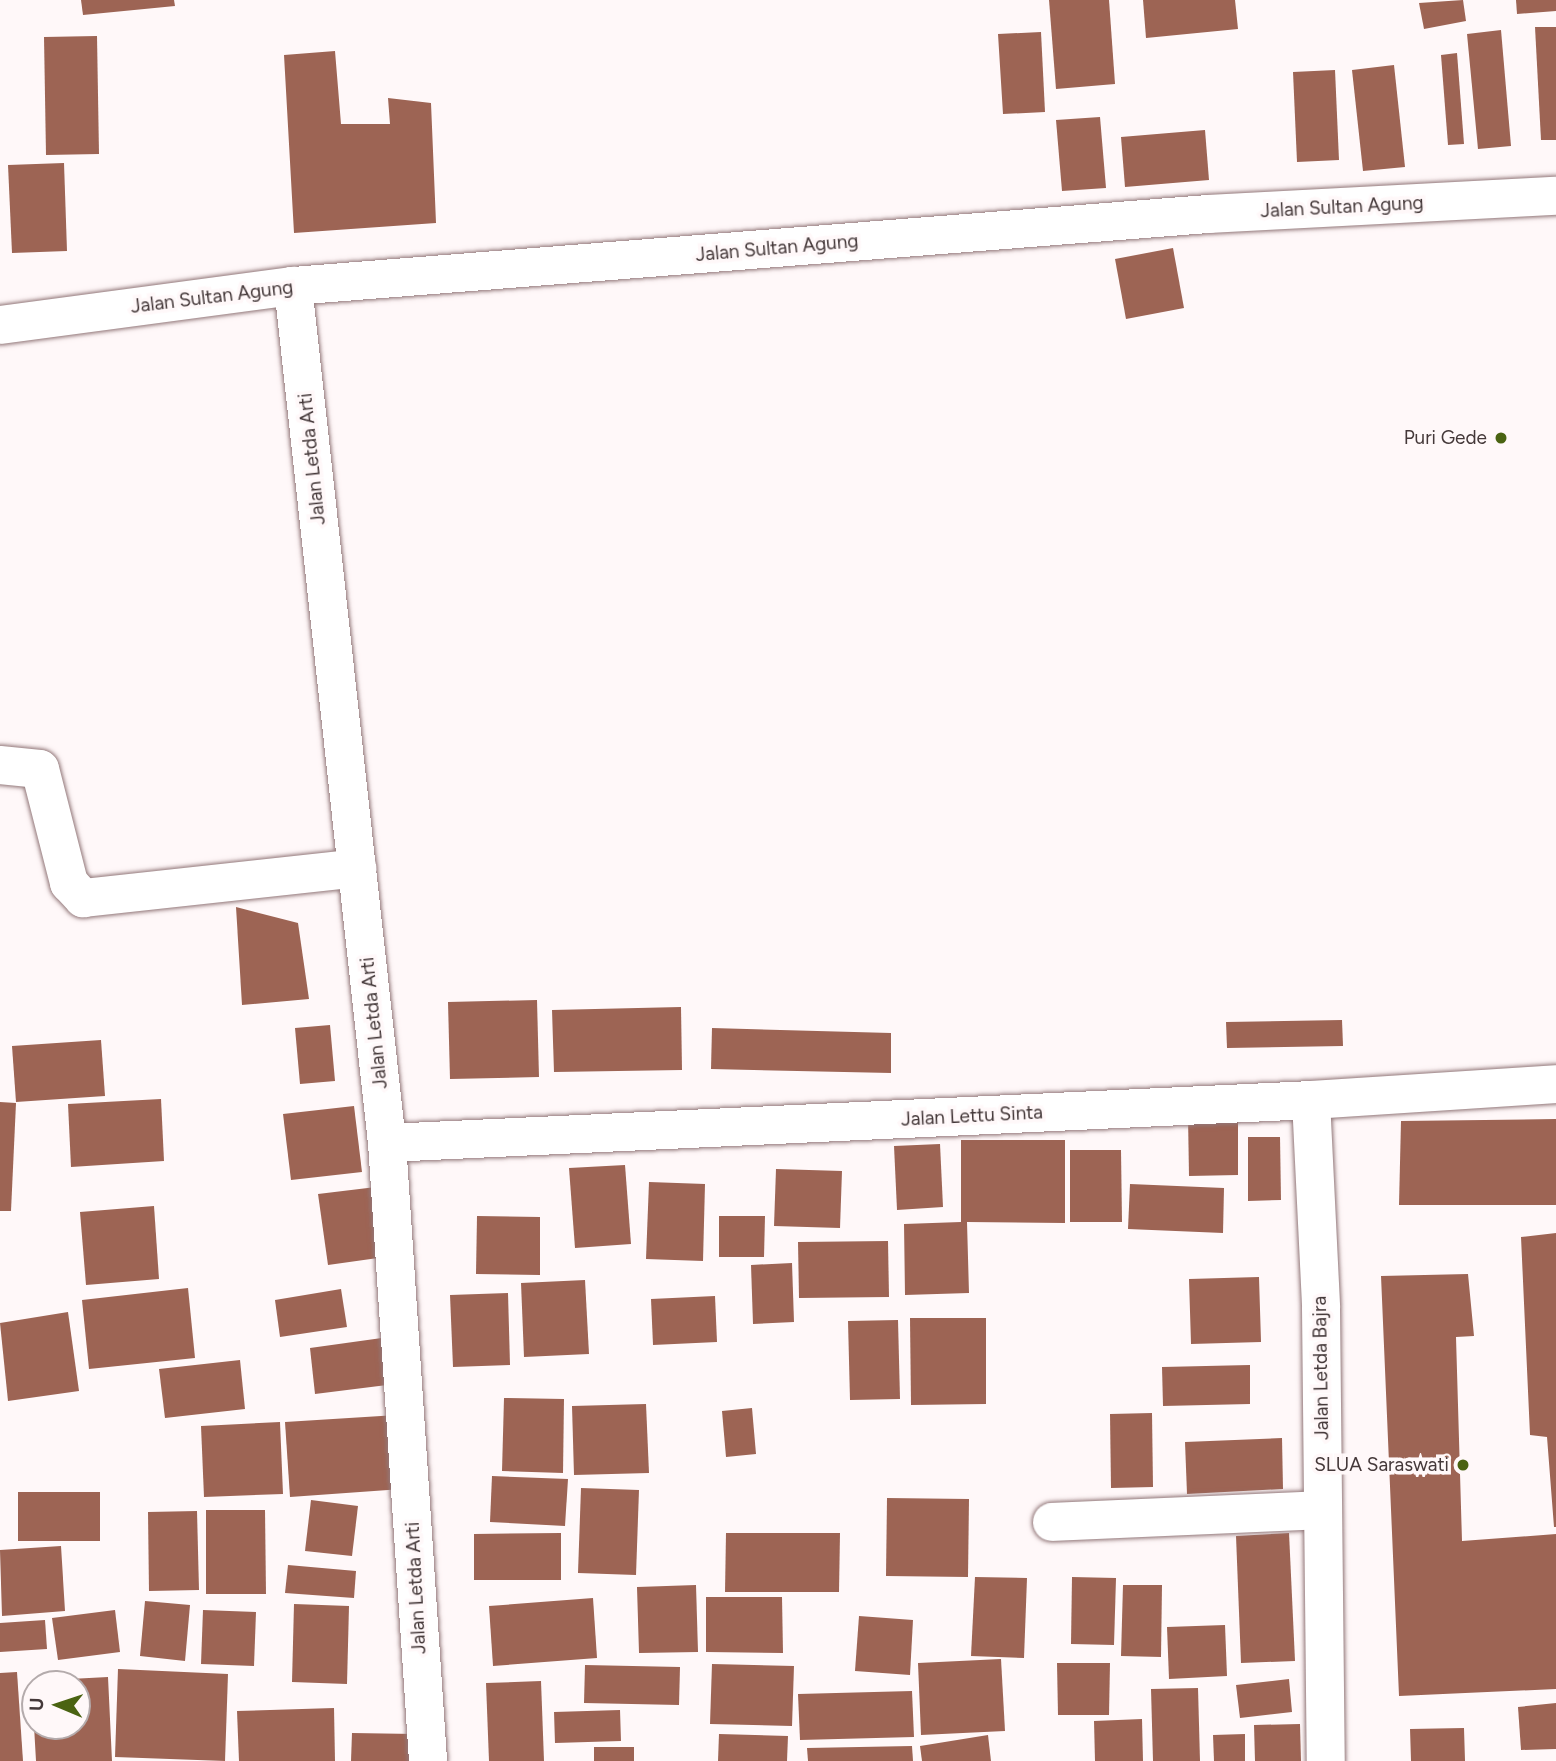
<!DOCTYPE html>
<style>
body{margin:0}
#map{position:relative;width:1556px;height:1761px;overflow:hidden;background:#fff8f9;font-family:Figtree,sans-serif}
div>[style]{position:absolute}
[style*='--x']{left:calc(var(--x)*1px);top:calc(var(--y)*1px);width:calc(var(--w)*1px);rotate:calc(var(--a)*1deg)}
.building>*{inset:0;background:#9d6454}
.roads{filter:drop-shadow(0 0 2px #93787a) drop-shadow(0 0 2px #93787a)}
.minor>*{height:38px;margin:-19px;padding:0 19px;transform-origin:19px;border-radius:19px;background:#fff}
.tertiary>*{height:38px;margin:-19px;padding:0 19px;transform-origin:19px;border-radius:19px;background:#fff}
.dots>*{width:19px;height:19px;translate:-50% -50%;box-sizing:border-box;border:4px solid #fff8f9;border-radius:50%}
span{translate:-50% -50%;white-space:nowrap;text-align:center;line-height:1.15;-webkit-text-stroke:7px #fff8f9;paint-order:stroke}
.street-label{font-size:19px;color:#443839}
.poi-label{font-size:19px;color:#443839}
.right{translate:-100% -50%;text-align:right}
.north{position:absolute;left:21px;top:1670px;width:70px;height:70px;box-sizing:border-box;background:#fff8f9;border:2px solid #b4abac;border-radius:50%;rotate:272deg;font-size:19px;font-weight:700;line-height:28px;text-align:center;color:#443839}
.north::after{content:'';display:block;margin:auto;width:24px;height:32px;background:#4a6312;clip-path:polygon(50% 0,100% 100%,50% 72%,0 100%)}
</style>
<div id="map">
<div class="building">
<i style="clip-path:polygon(81px 0,174px 0,175px 6px,83px 15px)"></i>
<i style="clip-path:polygon(1049px 0,1109px 0,1115px 84px,1056px 89px)"></i>
<i style="clip-path:polygon(1143px 0,1235px 0,1238px 29px,1146px 38px)"></i>
<i style="clip-path:polygon(1463px 0,1466px 21px,1424px 29px,1419px 3px)"></i>
<i style="clip-path:polygon(1516px 0,1556px 0,1556px 11px,1517px 14px)"></i>
<i style="clip-path:polygon(1535px 27px,1556px 27px,1556px 140px,1541px 140px)"></i>
<i style="clip-path:polygon(1501px 30px,1511px 146px,1478px 149px,1467px 34px)"></i>
<i style="clip-path:polygon(1041px 32px,1045px 112px,1003px 114px,998px 34px)"></i>
<i style="clip-path:polygon(97px 36px,99px 154px,46px 155px,44px 37px)"></i>
<i style="clip-path:polygon(335px 51px,341px 124px,390px 124px,388px 98px,431px 103px,436px 223px,294px 233px,284px 55px)"></i>
<i style="clip-path:polygon(1457px 53px,1464px 144px,1448px 145px,1441px 55px)"></i>
<i style="clip-path:polygon(1394px 65px,1405px 167px,1363px 171px,1352px 70px)"></i>
<i style="clip-path:polygon(1335px 70px,1339px 160px,1297px 162px,1293px 72px)"></i>
<i style="clip-path:polygon(1100px 117px,1106px 188px,1062px 191px,1056px 120px)"></i>
<i style="clip-path:polygon(1205px 130px,1209px 180px,1125px 187px,1121px 137px)"></i>
<i style="clip-path:polygon(64px 163px,67px 251px,12px 253px,8px 165px)"></i>
<i style="clip-path:polygon(1173px 248px,1184px 308px,1126px 319px,1115px 259px)"></i>
<i style="clip-path:polygon(236px 907px,298px 923px,309px 999px,242px 1005px)"></i>
<i style="clip-path:polygon(537px 1000px,539px 1077px,450px 1079px,448px 1002px)"></i>
<i style="clip-path:polygon(681px 1007px,682px 1070px,554px 1072px,552px 1010px)"></i>
<i style="clip-path:polygon(1342px 1020px,1343px 1046px,1227px 1048px,1226px 1022px)"></i>
<i style="clip-path:polygon(330px 1025px,335px 1081px,300px 1084px,295px 1028px)"></i>
<i style="clip-path:polygon(712px 1028px,891px 1033px,891px 1073px,711px 1069px)"></i>
<i style="clip-path:polygon(101px 1040px,105px 1096px,16px 1102px,12px 1046px)"></i>
<i style="clip-path:polygon(161px 1099px,164px 1161px,71px 1167px,68px 1104px)"></i>
<i style="clip-path:polygon(0 1102px,16px 1103px,11px 1211px,0 1211px)"></i>
<i style="clip-path:polygon(354px 1106px,362px 1172px,291px 1180px,283px 1114px)"></i>
<i style="clip-path:polygon(1238px 1115px,1238px 1175px,1189px 1176px,1188px 1116px)"></i>
<i style="clip-path:polygon(1556px 1119px,1556px 1205px,1399px 1205px,1401px 1121px)"></i>
<i style="clip-path:polygon(1248px 1137px,1280px 1137px,1281px 1200px,1248px 1201px)"></i>
<i style="clip-path:polygon(961px 1140px,1065px 1140px,1065px 1223px,967px 1222px,969px 1293px,905px 1295px,904px 1224px,961px 1222px)"></i>
<i style="clip-path:polygon(940px 1144px,943px 1207px,897px 1210px,894px 1146px)"></i>
<i style="clip-path:polygon(1070px 1150px,1121px 1150px,1122px 1222px,1070px 1222px)"></i>
<i style="clip-path:polygon(625px 1165px,631px 1244px,575px 1248px,569px 1168px)"></i>
<i style="clip-path:polygon(776px 1169px,842px 1171px,840px 1228px,774px 1226px)"></i>
<i style="clip-path:polygon(649px 1182px,705px 1184px,703px 1261px,646px 1259px)"></i>
<i style="clip-path:polygon(1130px 1184px,1224px 1188px,1223px 1233px,1128px 1229px)"></i>
<i style="clip-path:polygon(376px 1187px,385px 1257px,328px 1265px,318px 1194px)"></i>
<i style="clip-path:polygon(154px 1206px,159px 1279px,86px 1285px,80px 1212px)"></i>
<i style="clip-path:polygon(477px 1216px,540px 1217px,540px 1275px,476px 1274px)"></i>
<i style="clip-path:polygon(719px 1216px,765px 1216px,764px 1257px,719px 1257px)"></i>
<i style="clip-path:polygon(1556px 1233px,1556px 1527px,1554px 1527px,1547px 1437px,1530px 1435px,1521px 1237px)"></i>
<i style="clip-path:polygon(888px 1241px,889px 1297px,799px 1298px,798px 1242px)"></i>
<i style="clip-path:polygon(792px 1263px,794px 1322px,753px 1324px,751px 1265px)"></i>
<i style="clip-path:polygon(1468px 1274px,1474px 1336px,1456px 1337px,1462px 1541px,1556px 1534px,1556px 1689px,1399px 1696px,1381px 1276px)"></i>
<i style="clip-path:polygon(1259px 1277px,1261px 1342px,1191px 1344px,1189px 1279px)"></i>
<i style="clip-path:polygon(585px 1280px,589px 1354px,524px 1357px,521px 1283px)"></i>
<i style="clip-path:polygon(188px 1288px,195px 1358px,89px 1369px,82px 1300px)"></i>
<i style="clip-path:polygon(341px 1289px,347px 1327px,280px 1337px,275px 1300px)"></i>
<i style="clip-path:polygon(508px 1293px,510px 1365px,453px 1367px,450px 1295px)"></i>
<i style="clip-path:polygon(715px 1296px,717px 1342px,653px 1345px,651px 1299px)"></i>
<i style="clip-path:polygon(68px 1312px,79px 1391px,8px 1401px,0 1323px)"></i>
<i style="clip-path:polygon(910px 1318px,986px 1318px,986px 1404px,911px 1405px)"></i>
<i style="clip-path:polygon(898px 1320px,900px 1399px,850px 1400px,848px 1321px)"></i>
<i style="clip-path:polygon(389px 1337px,395px 1384px,315px 1394px,310px 1348px)"></i>
<i style="clip-path:polygon(240px 1360px,245px 1409px,165px 1418px,159px 1369px)"></i>
<i style="clip-path:polygon(1250px 1365px,1250px 1404px,1163px 1406px,1162px 1367px)"></i>
<i style="clip-path:polygon(504px 1398px,564px 1399px,563px 1473px,502px 1471px)"></i>
<i style="clip-path:polygon(646px 1404px,649px 1473px,574px 1475px,572px 1406px)"></i>
<i style="clip-path:polygon(752px 1408px,756px 1454px,726px 1457px,722px 1411px)"></i>
<i style="clip-path:polygon(1152px 1413px,1153px 1487px,1111px 1488px,1110px 1414px)"></i>
<i style="clip-path:polygon(397px 1415px,402px 1489px,290px 1497px,285px 1422px)"></i>
<i style="clip-path:polygon(280px 1422px,283px 1494px,204px 1497px,201px 1426px)"></i>
<i style="clip-path:polygon(1282px 1438px,1283px 1489px,1187px 1494px,1185px 1442px)"></i>
<i style="clip-path:polygon(492px 1476px,568px 1479px,565px 1526px,490px 1522px)"></i>
<i style="clip-path:polygon(581px 1488px,639px 1490px,636px 1575px,578px 1573px)"></i>
<i style="clip-path:polygon(18px 1492px,100px 1492px,100px 1541px,18px 1541px)"></i>
<i style="clip-path:polygon(887px 1498px,969px 1499px,968px 1577px,886px 1576px)"></i>
<i style="clip-path:polygon(311px 1500px,358px 1506px,352px 1556px,305px 1551px)"></i>
<i style="clip-path:polygon(206px 1510px,265px 1510px,266px 1594px,206px 1594px)"></i>
<i style="clip-path:polygon(197px 1511px,199px 1590px,149px 1591px,148px 1512px)"></i>
<i style="clip-path:polygon(561px 1533px,561px 1580px,474px 1580px,474px 1534px)"></i>
<i style="clip-path:polygon(726px 1533px,840px 1533px,839px 1592px,725px 1592px)"></i>
<i style="clip-path:polygon(1289px 1533px,1295px 1661px,1241px 1663px,1236px 1536px)"></i>
<i style="clip-path:polygon(61px 1546px,65px 1611px,2px 1616px,0 1550px)"></i>
<i style="clip-path:polygon(288px 1565px,356px 1571px,354px 1598px,285px 1593px)"></i>
<i style="clip-path:polygon(975px 1577px,1027px 1578px,1024px 1658px,971px 1656px)"></i>
<i style="clip-path:polygon(1072px 1577px,1116px 1578px,1114px 1645px,1071px 1644px)"></i>
<i style="clip-path:polygon(696px 1585px,698px 1652px,639px 1653px,637px 1587px)"></i>
<i style="clip-path:polygon(1123px 1585px,1162px 1585px,1161px 1657px,1121px 1656px)"></i>
<i style="clip-path:polygon(706px 1597px,782px 1597px,783px 1653px,706px 1652px)"></i>
<i style="clip-path:polygon(593px 1598px,597px 1658px,493px 1666px,489px 1606px)"></i>
<i style="clip-path:polygon(145px 1601px,190px 1605px,185px 1661px,140px 1656px)"></i>
<i style="clip-path:polygon(294px 1604px,349px 1606px,347px 1684px,292px 1682px)"></i>
<i style="clip-path:polygon(115px 1610px,120px 1652px,58px 1660px,52px 1618px)"></i>
<i style="clip-path:polygon(203px 1610px,256px 1612px,254px 1666px,201px 1664px)"></i>
<i style="clip-path:polygon(859px 1616px,913px 1620px,910px 1675px,855px 1671px)"></i>
<i style="clip-path:polygon(45px 1620px,47px 1649px,0 1652px,0 1623px)"></i>
<i style="clip-path:polygon(1225px 1625px,1227px 1676px,1169px 1679px,1167px 1627px)"></i>
<i style="clip-path:polygon(1001px 1659px,1005px 1731px,921px 1735px,918px 1663px)"></i>
<i style="clip-path:polygon(1057px 1663px,1110px 1663px,1109px 1715px,1058px 1715px)"></i>
<i style="clip-path:polygon(712px 1664px,794px 1666px,792px 1726px,710px 1724px)"></i>
<i style="clip-path:polygon(585px 1665px,680px 1667px,679px 1705px,584px 1703px)"></i>
<i style="clip-path:polygon(118px 1669px,228px 1674px,225px 1761px,115px 1757px)"></i>
<i style="clip-path:polygon(17px 1672px,23px 1761px,0 1761px,0 1673px)"></i>
<i style="clip-path:polygon(108px 1677px,112px 1761px,36px 1761px,34px 1726px,77px 1726px,77px 1684px,35px 1684px,33px 1705px,32px 1681px)"></i>
<i style="clip-path:polygon(1289px 1679px,1292px 1712px,1240px 1718px,1236px 1685px)"></i>
<i style="clip-path:polygon(541px 1681px,544px 1761px,489px 1761px,486px 1683px)"></i>
<i style="clip-path:polygon(1198px 1688px,1200px 1761px,1153px 1761px,1151px 1689px)"></i>
<i style="clip-path:polygon(912px 1691px,914px 1737px,800px 1740px,798px 1694px)"></i>
<i style="clip-path:polygon(1556px 1703px,1556px 1749px,1521px 1750px,1518px 1707px)"></i>
<i style="clip-path:polygon(334px 1708px,335px 1761px,239px 1761px,237px 1711px)"></i>
<i style="clip-path:polygon(620px 1710px,621px 1741px,555px 1743px,554px 1712px)"></i>
<i style="clip-path:polygon(1142px 1719px,1143px 1761px,1095px 1761px,1094px 1721px)"></i>
<i style="clip-path:polygon(1300px 1724px,1301px 1761px,1255px 1761px,1254px 1725px)"></i>
<i style="clip-path:polygon(1464px 1728px,1465px 1761px,1411px 1761px,1410px 1729px)"></i>
<i style="clip-path:polygon(352px 1733px,415px 1734px,414px 1761px,351px 1761px)"></i>
<i style="clip-path:polygon(719px 1734px,788px 1736px,787px 1761px,718px 1761px)"></i>
<i style="clip-path:polygon(1245px 1734px,1245px 1761px,1214px 1761px,1213px 1735px)"></i>
<i style="clip-path:polygon(988px 1735px,991px 1761px,922px 1761px,920px 1746px)"></i>
<i style="clip-path:polygon(912px 1746px,913px 1761px,808px 1761px,807px 1748px)"></i>
<i style="clip-path:polygon(594px 1747px,634px 1747px,634px 1761px,594px 1761px)"></i>
</div>
<div class="roads">
<div class="minor">
<i style="--x:0;--y:765;--w:40;--a:5.7"></i>
<i style="--x:40;--y:769;--w:118;--a:75.7"></i>
<i style="--x:69;--y:883;--w:21;--a:47"></i>
<i style="--x:83;--y:898;--w:276;--a:-6.2"></i>
<i style="--x:1311;--y:1100;--w:208;--a:87.2"></i>
<i style="--x:1321;--y:1308;--w:453;--a:89.4"></i>
<i style="--x:1052;--y:1522;--w:271;--a:-2.5"></i>
</div>
<div class="tertiary">
<i style="--x:293;--y:286;--w:862;--a:83.74"></i>
<i style="--x:387;--y:1143;--w:619;--a:86.2"></i>
<i style="--x:0;--y:325;--w:296;--a:-7.6"></i>
<i style="--x:293;--y:286;--w:918;--a:-4.5"></i>
<i style="--x:1208;--y:214;--w:348;--a:-3"></i>
<i style="--x:387;--y:1143;--w:925;--a:-2.66"></i>
<i style="--x:1311;--y:1100;--w:246;--a:-3.7"></i>
</div>
</div>
<div class="dots">
<i style="left:1501px;top:438px;background:#4a6312"></i>
<i style="left:1463px;top:1465px;background:#4a6312"></i>
</div>
<div class="street-label">
<span style="left:1342px;top:207px;rotate:-3deg">Jalan Sultan Agung</span>
<span style="left:777px;top:248px;rotate:-5deg">Jalan Sultan Agung</span>
<span style="left:212px;top:297px;rotate:-7deg">Jalan Sultan Agung</span>
<span style="left:312px;top:459px;rotate:-96deg">Jalan Letda Arti</span>
<span style="left:374px;top:1023px;rotate:-96deg">Jalan Letda Arti</span>
<span style="left:972px;top:1116px;rotate:-3deg">Jalan Lettu Sinta</span>
<span style="left:1321px;top:1368px;rotate:-91deg">Jalan Letda Bajra</span>
<span style="left:416px;top:1588px;rotate:-93deg">Jalan Letda Arti</span>
</div>
<div class="poi-label">
<span class="right" style="left:1487px;top:438px">Puri Gede</span>
<span class="right" style="left:1449px;top:1465px">SLUA Saraswati</span>
</div>
<div class="north">U</div>
</div>
